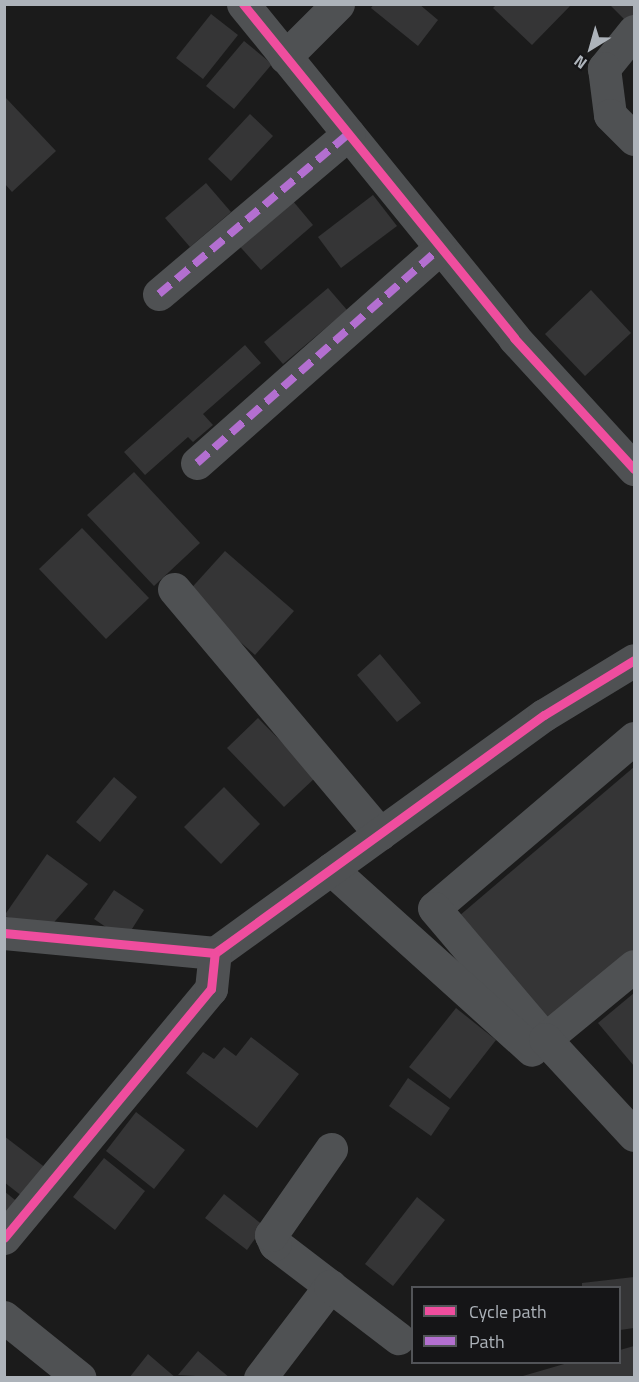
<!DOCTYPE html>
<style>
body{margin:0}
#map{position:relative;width:639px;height:1382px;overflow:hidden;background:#1b1b1b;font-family:"Titillium Web",sans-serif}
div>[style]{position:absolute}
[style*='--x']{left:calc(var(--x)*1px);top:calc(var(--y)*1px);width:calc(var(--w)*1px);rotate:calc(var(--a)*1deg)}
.building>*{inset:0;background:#353536}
.street>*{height:33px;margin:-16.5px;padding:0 16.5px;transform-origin:16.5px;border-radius:16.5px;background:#4f5153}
.quiet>*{height:8px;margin-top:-4px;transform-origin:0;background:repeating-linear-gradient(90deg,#b36fd0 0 15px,transparent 0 23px)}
.cycleway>*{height:9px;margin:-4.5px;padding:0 4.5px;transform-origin:4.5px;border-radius:4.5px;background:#ef4d9e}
span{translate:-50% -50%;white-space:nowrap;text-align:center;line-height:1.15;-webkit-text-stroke:5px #151517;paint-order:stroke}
.frame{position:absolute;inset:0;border:6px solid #adb3ba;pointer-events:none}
.legend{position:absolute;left:411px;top:1286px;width:210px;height:78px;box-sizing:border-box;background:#151517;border:2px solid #525458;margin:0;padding:8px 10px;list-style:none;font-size:18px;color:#adb3ba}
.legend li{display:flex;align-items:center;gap:12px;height:30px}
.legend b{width:30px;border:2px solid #525458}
.north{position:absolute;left:561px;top:18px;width:60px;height:60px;-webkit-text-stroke:4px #151517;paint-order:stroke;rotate:217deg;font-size:16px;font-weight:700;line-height:24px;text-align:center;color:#adb3ba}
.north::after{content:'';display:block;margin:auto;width:21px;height:27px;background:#adb3ba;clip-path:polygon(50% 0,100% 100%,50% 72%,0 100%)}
</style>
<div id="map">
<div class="building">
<i style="clip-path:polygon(374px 4px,419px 4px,438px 20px,418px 46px,371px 8px)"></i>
<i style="clip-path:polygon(497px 4px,572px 4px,532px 45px,493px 8px)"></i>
<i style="clip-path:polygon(610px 5px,634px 5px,634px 20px,630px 25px)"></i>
<i style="clip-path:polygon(211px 14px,238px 35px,203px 79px,176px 58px)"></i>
<i style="clip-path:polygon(244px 41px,272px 64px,234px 109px,206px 86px)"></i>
<i style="clip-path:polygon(5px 97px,56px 151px,12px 192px,5px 184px)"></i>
<i style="clip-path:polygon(250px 114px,273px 136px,231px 181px,208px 159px)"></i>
<i style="clip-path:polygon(206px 183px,231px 212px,190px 247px,165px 218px)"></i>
<i style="clip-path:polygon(287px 194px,313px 225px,261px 270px,234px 240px)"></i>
<i style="clip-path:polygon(373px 195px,397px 226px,341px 268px,318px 237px)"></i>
<i style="clip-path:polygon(328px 288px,347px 310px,283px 364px,264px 342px)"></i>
<i style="clip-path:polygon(591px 290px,631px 333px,585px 376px,545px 334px)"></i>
<i style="clip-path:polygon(245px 345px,261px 363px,203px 414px,213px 425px,193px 442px,188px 437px,145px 475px,124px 452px)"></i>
<i style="clip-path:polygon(134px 472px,200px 543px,154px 586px,87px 515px)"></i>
<i style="clip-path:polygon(82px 528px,149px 598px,106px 639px,39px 569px)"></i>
<i style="clip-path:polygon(225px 551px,294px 611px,255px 655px,186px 594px)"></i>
<i style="clip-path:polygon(380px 654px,421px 703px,397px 722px,357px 675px)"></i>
<i style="clip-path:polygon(258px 718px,316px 777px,284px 807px,227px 748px)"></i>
<i style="clip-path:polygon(634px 767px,634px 949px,542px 1027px,452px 922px)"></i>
<i style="clip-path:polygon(114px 777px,137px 797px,100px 842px,76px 822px)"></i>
<i style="clip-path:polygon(224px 787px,260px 824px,221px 864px,184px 827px)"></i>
<i style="clip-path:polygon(47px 854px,88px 884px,48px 929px,4px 916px)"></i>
<i style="clip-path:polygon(114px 890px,144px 910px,125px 940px,94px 919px)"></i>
<i style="clip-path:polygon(634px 993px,634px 1066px,598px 1023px)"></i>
<i style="clip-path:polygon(456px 1008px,496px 1040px,450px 1099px,409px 1067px)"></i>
<i style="clip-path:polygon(251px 1037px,299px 1074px,257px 1128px,186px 1073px,203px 1052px,214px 1059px,224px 1047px,236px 1056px)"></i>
<i style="clip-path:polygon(408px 1078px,450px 1108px,431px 1136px,389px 1106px)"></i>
<i style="clip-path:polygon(136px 1112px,185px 1150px,154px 1189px,106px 1151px)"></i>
<i style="clip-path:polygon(4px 1136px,55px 1175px,32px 1204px,4px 1182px)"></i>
<i style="clip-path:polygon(104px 1158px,145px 1191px,115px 1230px,73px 1197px)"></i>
<i style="clip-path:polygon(4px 1191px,20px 1204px,4px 1222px)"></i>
<i style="clip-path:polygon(224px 1194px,264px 1226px,247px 1250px,205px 1218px)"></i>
<i style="clip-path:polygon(417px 1197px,445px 1220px,393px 1286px,365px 1264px)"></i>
<i style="clip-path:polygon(634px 1277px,634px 1328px,620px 1330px,620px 1288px,582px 1288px,582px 1283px)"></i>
<i style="clip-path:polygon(634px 1346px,634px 1378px,516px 1378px,571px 1362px,620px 1362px,620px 1350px)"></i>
<i style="clip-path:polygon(198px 1351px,230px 1378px,178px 1375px)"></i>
<i style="clip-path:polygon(148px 1354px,176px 1378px,129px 1378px)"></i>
</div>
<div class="street">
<i style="--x:243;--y:4;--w:430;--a:50.9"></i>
<i style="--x:514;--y:338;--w:178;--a:47.5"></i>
<i style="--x:634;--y:31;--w:48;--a:129"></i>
<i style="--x:604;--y:68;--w:47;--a:82.7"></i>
<i style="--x:610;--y:115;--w:34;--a:45"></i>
<i style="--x:285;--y:57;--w:75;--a:-45"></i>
<i style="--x:159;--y:294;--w:248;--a:-40.2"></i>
<i style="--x:197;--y:463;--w:324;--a:-41.5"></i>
<i style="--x:174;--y:589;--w:320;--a:49.9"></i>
<i style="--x:634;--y:738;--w:262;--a:139.6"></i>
<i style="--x:434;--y:908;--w:172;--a:49.7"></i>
<i style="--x:545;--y:1039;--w:115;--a:-39.4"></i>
<i style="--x:331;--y:869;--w:270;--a:42"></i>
<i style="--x:4;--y:933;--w:212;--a:5.4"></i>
<i style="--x:215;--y:953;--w:406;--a:-35.9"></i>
<i style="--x:544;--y:715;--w:105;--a:-31.4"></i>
<i style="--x:545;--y:1039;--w:131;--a:47.2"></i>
<i style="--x:4;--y:1238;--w:324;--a:-50.3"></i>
<i style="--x:211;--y:989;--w:36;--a:-84"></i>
<i style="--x:330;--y:1286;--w:69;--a:-142.6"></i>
<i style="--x:275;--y:1244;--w:10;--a:-114"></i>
<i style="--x:271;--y:1235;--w:105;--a:-55.1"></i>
<i style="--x:4;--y:1317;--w:97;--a:38.8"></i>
<i style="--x:260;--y:1378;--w:116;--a:-52.7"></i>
<i style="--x:330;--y:1286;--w:86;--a:37.4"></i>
</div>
<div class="quiet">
<i style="--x:159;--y:294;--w:248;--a:-40.2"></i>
<i style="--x:197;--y:463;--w:324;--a:-41.5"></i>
</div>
<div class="cycleway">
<i style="--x:243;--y:4;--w:430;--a:50.9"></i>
<i style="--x:514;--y:338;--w:178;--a:47.5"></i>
<i style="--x:4;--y:933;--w:212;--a:5.4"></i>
<i style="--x:215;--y:953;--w:406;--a:-35.9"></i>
<i style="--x:544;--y:715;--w:105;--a:-31.4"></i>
<i style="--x:4;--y:1238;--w:324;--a:-50.3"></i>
<i style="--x:211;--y:989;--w:36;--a:-84"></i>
</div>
<div class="frame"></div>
<ul class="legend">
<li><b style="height:8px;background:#ef4d9e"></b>Cycle path</li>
<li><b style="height:8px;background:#b36fd0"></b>Path</li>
</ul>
<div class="north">N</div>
</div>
